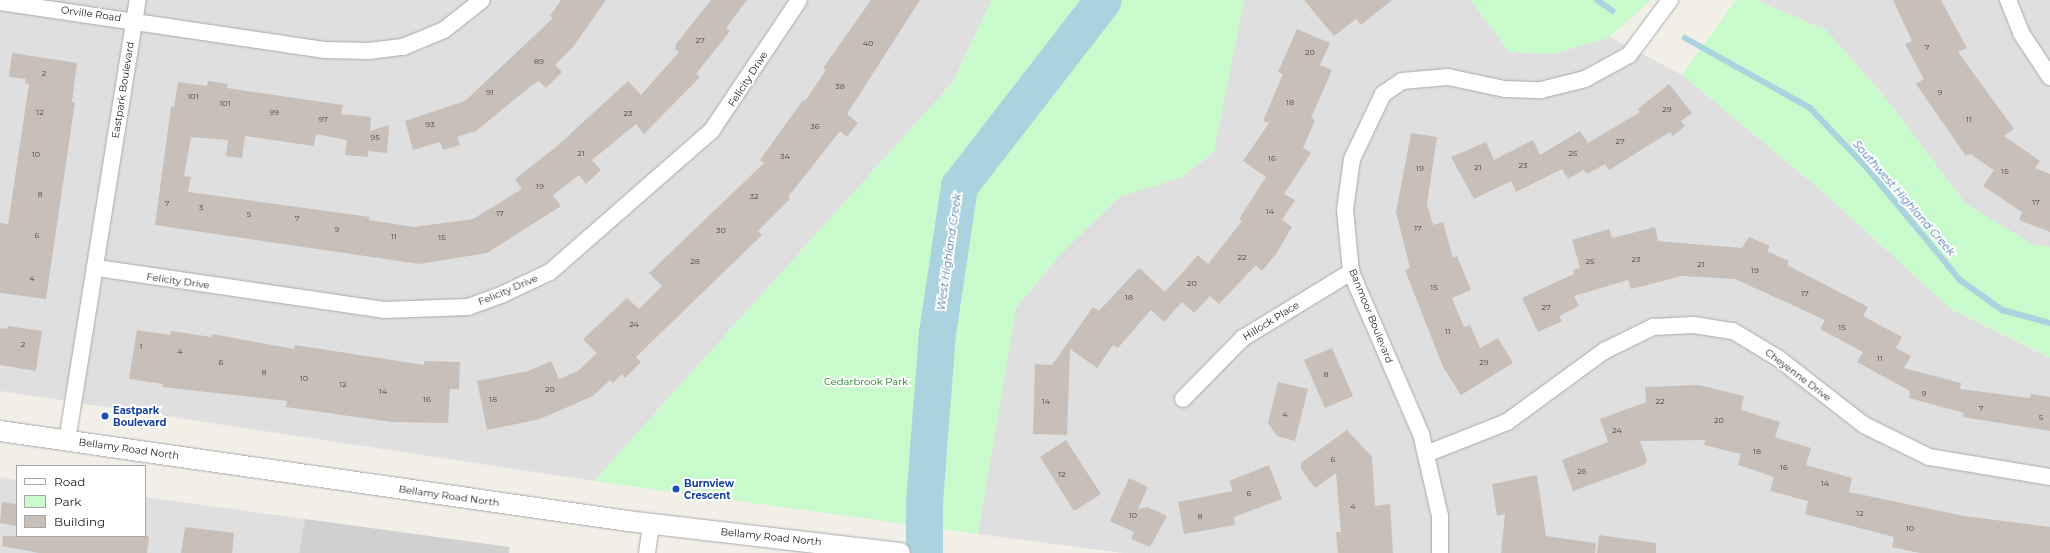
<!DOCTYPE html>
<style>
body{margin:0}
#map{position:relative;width:2050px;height:553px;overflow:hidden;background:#f2efe9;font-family:Montserrat,sans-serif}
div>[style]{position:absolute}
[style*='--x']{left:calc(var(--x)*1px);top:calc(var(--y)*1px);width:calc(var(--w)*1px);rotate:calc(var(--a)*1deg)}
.residential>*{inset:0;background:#e0dfdf}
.religious>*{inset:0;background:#d0d0d0}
.park>*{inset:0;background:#c8facc}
.stream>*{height:6px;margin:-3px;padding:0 3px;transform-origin:3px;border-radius:3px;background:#aad3df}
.river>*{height:37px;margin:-18.5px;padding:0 18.5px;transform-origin:18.5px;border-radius:18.5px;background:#aad3df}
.building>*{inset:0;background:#c7bfb8}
.roads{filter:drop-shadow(0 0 1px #a9a9a9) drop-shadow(0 0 1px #a9a9a9)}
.minor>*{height:16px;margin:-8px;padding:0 8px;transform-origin:8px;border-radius:8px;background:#fff}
.tertiary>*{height:20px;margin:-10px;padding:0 10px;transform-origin:10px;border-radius:10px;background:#fff}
.dots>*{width:11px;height:11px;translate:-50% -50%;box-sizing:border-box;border:2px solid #fff;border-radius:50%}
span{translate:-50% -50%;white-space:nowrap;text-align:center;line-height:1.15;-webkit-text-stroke:4px #fff;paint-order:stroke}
.number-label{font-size:8px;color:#4b4948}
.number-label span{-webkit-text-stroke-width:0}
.street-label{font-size:10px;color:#222}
.park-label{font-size:10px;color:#0c8416}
.transit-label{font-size:10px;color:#164399;font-weight:700}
.left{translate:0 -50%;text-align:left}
.water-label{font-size:11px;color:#4a7aab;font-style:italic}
.legend{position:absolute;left:16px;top:465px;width:130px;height:72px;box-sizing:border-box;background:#fff;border:1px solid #a7a7a7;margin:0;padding:5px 7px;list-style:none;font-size:12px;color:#222}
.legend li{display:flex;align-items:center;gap:8px;height:20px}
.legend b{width:20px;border:1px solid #a7a7a7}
</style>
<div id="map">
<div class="residential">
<i style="clip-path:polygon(0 0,992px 0,952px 83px,594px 481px,0 391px)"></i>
<i style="clip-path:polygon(1244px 0,1471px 0,1509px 52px,1554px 54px,1610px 37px,1682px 75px,1823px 192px,1951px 309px,2050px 358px,2050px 553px,1123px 553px,978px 534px,1016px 308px,1058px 257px,1119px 197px,1182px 177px,1214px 152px)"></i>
<i style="clip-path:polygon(1756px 0,2050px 0,2050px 247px,2034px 246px,1965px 203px,1884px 96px,1826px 30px)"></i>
<i style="clip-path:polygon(0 477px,17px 480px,17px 536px,145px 536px,145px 497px,305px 519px,299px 553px,0 553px)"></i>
</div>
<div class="religious">
<i style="clip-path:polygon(305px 519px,510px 547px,509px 553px,299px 553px)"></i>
</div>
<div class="park">
<i style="clip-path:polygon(992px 0,1244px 0,1214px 152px,1182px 177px,1119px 197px,1058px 257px,1016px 308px,978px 534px,594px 481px,952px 83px)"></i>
<i style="clip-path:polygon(1471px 0,1651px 0,1610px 37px,1554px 54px,1509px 52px)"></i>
<i style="clip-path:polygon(1736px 0,1756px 0,1826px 30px,1884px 96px,1965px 203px,2034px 245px,2050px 247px,2050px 358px,1951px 309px,1823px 192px,1682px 75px)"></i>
</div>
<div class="stream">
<i style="--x:1597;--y:0;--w:19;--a:35"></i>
<i style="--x:1685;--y:38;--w:143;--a:29.2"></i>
<i style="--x:1810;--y:108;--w:83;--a:46.5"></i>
<i style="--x:1867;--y:168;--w:146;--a:50.3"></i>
<i style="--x:1960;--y:280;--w:52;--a:35.5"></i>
<i style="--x:2002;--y:310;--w:50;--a:15.2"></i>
</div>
<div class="river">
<i style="--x:924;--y:553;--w:52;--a:-90"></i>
<i style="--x:924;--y:501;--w:169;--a:-85.6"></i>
<i style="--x:937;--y:333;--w:149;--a:-81.5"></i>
<i style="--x:959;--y:186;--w:235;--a:-52.3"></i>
</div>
<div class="building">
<i style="clip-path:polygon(561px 0,606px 0,573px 47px,555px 65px,562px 72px,546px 88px,539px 81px,531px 86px,476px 131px,457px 137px,460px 145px,443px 150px,440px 142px,413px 150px,405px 121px,465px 101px,553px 18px,550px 16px)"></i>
<i style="clip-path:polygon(711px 0,747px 0,726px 28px,730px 31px,696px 74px,700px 77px,644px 134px,636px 124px,592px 160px,601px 170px,586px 184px,579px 175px,553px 195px,561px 206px,487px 253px,419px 264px,155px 225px,171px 107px,174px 107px,178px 82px,207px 86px,208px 81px,228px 84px,227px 88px,343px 105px,341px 114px,371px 117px,370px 131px,389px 125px,387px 153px,368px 151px,368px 157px,345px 155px,347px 140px,316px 134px,314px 146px,245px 136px,242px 158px,226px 156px,228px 140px,191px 137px,184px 176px,191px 177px,188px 192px,370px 217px,369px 220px,414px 227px,473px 219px,522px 189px,515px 179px,556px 147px,628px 81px,641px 95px,679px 52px,675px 49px,676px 44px)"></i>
<i style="clip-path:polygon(871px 0,920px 0,847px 114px,858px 123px,847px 137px,840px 131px,788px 197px,790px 199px,758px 231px,762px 235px,636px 357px,641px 362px,625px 378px,622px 374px,613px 383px,610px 380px,593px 396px,540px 419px,487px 430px,477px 381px,528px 371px,551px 361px,559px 379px,578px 371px,597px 353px,583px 339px,627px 298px,639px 309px,662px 286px,649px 273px,764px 163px,760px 160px,803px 100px,805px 101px,826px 70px,823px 68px)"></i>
<i style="clip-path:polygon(1304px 0,1392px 0,1361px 25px,1356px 19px,1334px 36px)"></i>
<i style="clip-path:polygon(1893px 0,1941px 0,1967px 48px,1958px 52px,2014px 129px,2004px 136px,2040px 161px,2035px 168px,2050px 174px,2050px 232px,2019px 220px,2022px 212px,1983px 186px,1994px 170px,1970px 154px,1966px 156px,1916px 84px,1924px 79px,1905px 44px,1912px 41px)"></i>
<i style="clip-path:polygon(1297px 29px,1330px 43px,1320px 65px,1332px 70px,1311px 118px,1315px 120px,1303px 148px,1311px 153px,1284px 194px,1295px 200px,1282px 220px,1292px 227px,1276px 254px,1262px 271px,1256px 265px,1219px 304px,1210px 296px,1194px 313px,1182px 302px,1164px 322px,1151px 310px,1118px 348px,1113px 345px,1097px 368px,1070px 349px,1067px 435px,1033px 434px,1035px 364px,1052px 365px,1093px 307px,1099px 311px,1139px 268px,1165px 292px,1198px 255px,1208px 264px,1242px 221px,1239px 219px,1266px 177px,1243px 161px,1269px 123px,1263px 121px,1283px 74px,1278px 72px)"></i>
<i style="clip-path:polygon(12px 53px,77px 63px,72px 102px,75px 102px,46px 299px,0 293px,0 223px,8px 224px,29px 84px,25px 83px,26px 79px,9px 77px)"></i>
<i style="clip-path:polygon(1669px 84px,1692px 113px,1681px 121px,1685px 126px,1673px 136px,1670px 132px,1609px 170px,1605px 164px,1587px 174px,1584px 170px,1568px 179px,1562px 169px,1516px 192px,1511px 181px,1474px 199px,1451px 157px,1486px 142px,1494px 160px,1533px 140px,1540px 155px,1580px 131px,1588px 143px,1640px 112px,1638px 109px)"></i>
<i style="clip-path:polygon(1411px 133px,1437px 137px,1427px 204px,1433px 225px,1443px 222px,1453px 258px,1457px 256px,1471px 290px,1452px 298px,1464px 327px,1470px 325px,1480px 348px,1498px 338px,1513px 363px,1461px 395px,1443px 367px,1405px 270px,1410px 268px,1396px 212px)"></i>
<i style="clip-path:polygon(1655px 227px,1658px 241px,1742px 248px,1749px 237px,1770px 246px,1767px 251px,1789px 261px,1787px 265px,1868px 307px,1863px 316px,1902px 337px,1896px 348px,1911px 356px,1904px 368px,1961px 383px,1960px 389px,2030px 398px,2031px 394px,2050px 397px,2050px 431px,1963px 417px,1964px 413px,1909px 398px,1910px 391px,1857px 362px,1863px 352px,1820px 329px,1825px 320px,1735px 279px,1682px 276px,1631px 289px,1628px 280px,1574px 296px,1579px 306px,1559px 316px,1562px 321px,1538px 332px,1522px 298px,1574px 274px,1573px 270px,1580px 268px,1572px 240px,1609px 229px,1612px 238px)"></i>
<i style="clip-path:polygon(8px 326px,42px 331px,36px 371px,0 365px,0 328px,7px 329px)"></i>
<i style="clip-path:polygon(137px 330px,170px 335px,171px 331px,211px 337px,212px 334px,294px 349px,295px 345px,424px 365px,424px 361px,460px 362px,459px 389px,450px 389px,448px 423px,391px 422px,286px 407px,287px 401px,162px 387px,163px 384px,129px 379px)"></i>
<i style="clip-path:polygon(1332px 348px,1353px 396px,1325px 408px,1304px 360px)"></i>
<i style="clip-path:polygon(1278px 382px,1308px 389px,1295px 441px,1277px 436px,1268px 423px)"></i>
<i style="clip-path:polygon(1699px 385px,1744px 396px,1741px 410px,1780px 422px,1775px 437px,1811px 448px,1806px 465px,1852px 478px,1849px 492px,1964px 516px,2050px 527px,2050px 553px,1920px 553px,1892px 547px,1894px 537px,1805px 514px,1808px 501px,1770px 491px,1774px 477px,1738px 465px,1741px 454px,1704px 445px,1705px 440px,1640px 441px,1647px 461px,1644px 465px,1573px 491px,1562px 460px,1608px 442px,1600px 419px,1646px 402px,1645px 387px)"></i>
<i style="clip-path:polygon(1347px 430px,1372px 457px,1375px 506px,1390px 504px,1393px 553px,1338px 553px,1336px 532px,1341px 532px,1336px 473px,1315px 488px,1301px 469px,1301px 463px)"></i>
<i style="clip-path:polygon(1066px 440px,1101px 494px,1074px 511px,1040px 457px)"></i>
<i style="clip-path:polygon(1269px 465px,1282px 499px,1234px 517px,1235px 525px,1184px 534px,1178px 502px,1233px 491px,1229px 481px)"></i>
<i style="clip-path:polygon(1537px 475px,1546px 536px,1596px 543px,1595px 553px,1501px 553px,1505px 514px,1497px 516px,1492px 484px)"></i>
<i style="clip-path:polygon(1129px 478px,1148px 487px,1138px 509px,1147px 507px,1167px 516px,1150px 547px,1131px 539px,1134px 532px,1110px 521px)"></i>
<i style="clip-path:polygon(2px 502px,17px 504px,17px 526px,0 523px)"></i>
<i style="clip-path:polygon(185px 527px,234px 533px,232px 553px,181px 553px)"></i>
<i style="clip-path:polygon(1599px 535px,1656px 543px,1656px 553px,1597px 553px)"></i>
<i style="clip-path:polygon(3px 536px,149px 536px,147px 553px,39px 553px,2px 546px)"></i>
</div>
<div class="roads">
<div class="minor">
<i style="--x:2008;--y:0;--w:35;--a:68"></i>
<i style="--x:2021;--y:33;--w:53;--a:56.6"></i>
<i style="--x:0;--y:2;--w:329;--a:8.4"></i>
<i style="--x:325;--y:50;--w:44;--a:1.3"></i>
<i style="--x:369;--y:51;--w:34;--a:-7"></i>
<i style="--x:403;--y:47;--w:44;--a:-22.5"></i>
<i style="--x:444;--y:30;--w:48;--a:-38.3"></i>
<i style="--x:97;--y:268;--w:290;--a:8.3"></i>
<i style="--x:384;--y:310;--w:84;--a:-2"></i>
<i style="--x:468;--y:307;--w:35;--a:-20"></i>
<i style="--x:501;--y:295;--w:54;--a:-25.1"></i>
<i style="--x:550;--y:272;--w:215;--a:-41.2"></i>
<i style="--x:712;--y:130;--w:156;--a:-56.2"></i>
<i style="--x:1183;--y:399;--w:86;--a:-45.5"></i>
<i style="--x:1243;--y:338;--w:127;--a:-31.4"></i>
<i style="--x:67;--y:441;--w:447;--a:-80.9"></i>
<i style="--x:1426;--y:454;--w:87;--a:-21.6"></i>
<i style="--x:1507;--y:422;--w:120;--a:-36.2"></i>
<i style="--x:1604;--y:351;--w:55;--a:-26.1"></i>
<i style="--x:1653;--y:327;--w:41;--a:-2.8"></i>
<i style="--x:1694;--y:325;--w:39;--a:9"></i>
<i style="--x:1733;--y:331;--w:52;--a:31"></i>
<i style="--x:1778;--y:358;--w:109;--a:37.9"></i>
<i style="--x:1864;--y:425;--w:72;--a:26.2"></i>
<i style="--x:1929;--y:457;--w:123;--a:9.4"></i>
<i style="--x:647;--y:553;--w:29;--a:-82"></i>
<i style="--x:1440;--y:553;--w:37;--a:-90"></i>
<i style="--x:1440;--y:516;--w:84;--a:-103"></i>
<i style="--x:1421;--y:434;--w:176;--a:-113.4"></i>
<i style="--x:1351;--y:272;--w:62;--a:-95.5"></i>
<i style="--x:1345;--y:210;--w:51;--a:-82.2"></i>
<i style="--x:1352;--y:159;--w:72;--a:-64.5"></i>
<i style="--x:1383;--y:94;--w:23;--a:-34"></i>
<i style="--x:1402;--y:81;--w:46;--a:-5"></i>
<i style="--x:1448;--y:77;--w:58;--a:11.9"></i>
<i style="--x:1505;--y:89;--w:36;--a:2"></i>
<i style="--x:1541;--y:90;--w:45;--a:-14"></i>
<i style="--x:1585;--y:79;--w:50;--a:-28.6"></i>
<i style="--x:1629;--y:55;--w:69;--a:-53.3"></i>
</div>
<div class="tertiary">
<i style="--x:0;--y:431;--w:634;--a:8.16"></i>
<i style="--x:628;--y:521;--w:274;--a:6.7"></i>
</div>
</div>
<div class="dots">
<i style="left:105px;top:416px;background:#1a4fb4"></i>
<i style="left:676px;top:489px;background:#1a4fb4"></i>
</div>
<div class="number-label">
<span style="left:700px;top:41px">27</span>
<span style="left:868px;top:44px">40</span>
<span style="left:1927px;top:48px">7</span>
<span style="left:1310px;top:53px">20</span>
<span style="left:539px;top:62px">89</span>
<span style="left:44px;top:74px">2</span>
<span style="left:840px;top:87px">38</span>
<span style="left:490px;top:93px">91</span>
<span style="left:1940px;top:93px">9</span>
<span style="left:193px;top:97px">101</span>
<span style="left:1290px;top:103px">18</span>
<span style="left:225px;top:104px">101</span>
<span style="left:1667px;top:110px">29</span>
<span style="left:40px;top:113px">12</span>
<span style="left:274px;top:113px">99</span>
<span style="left:628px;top:114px">23</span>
<span style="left:323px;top:120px">97</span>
<span style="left:1969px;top:120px">11</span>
<span style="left:430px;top:125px">93</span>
<span style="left:815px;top:127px">36</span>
<span style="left:375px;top:138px">95</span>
<span style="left:1620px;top:142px">27</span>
<span style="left:581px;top:154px">21</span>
<span style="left:1573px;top:154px">25</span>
<span style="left:36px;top:155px">10</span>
<span style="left:785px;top:157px">34</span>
<span style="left:1272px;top:159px">16</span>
<span style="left:1523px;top:166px">23</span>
<span style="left:1478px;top:168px">21</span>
<span style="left:1420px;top:169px">19</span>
<span style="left:2005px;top:172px">15</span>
<span style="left:540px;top:187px">19</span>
<span style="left:40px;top:195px">8</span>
<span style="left:754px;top:197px">32</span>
<span style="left:2036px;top:203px">17</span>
<span style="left:167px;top:204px">7</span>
<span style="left:201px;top:208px">3</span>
<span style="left:1270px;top:212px">14</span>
<span style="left:500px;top:214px">17</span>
<span style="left:249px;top:215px">5</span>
<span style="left:297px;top:219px">7</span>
<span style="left:1418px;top:229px">17</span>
<span style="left:337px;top:230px">9</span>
<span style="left:721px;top:231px">30</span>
<span style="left:37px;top:236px">6</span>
<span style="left:394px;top:237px">11</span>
<span style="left:442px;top:238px">15</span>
<span style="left:1242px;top:258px">22</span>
<span style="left:1636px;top:260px">23</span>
<span style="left:695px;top:262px">28</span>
<span style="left:1590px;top:262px">25</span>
<span style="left:1701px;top:265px">21</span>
<span style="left:1755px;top:271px">19</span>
<span style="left:32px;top:279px">4</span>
<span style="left:1192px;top:284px">20</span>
<span style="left:1434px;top:288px">15</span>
<span style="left:1805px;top:294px">17</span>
<span style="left:1129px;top:298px">18</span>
<span style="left:1546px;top:308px">27</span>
<span style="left:634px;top:325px">24</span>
<span style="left:1842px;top:328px">15</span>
<span style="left:1448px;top:332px">11</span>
<span style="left:23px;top:345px">2</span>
<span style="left:141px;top:347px">1</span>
<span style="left:180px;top:352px">4</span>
<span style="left:1880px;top:359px">11</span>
<span style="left:221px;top:363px">6</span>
<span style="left:1484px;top:363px">29</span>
<span style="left:264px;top:373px">8</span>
<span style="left:1326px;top:375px">8</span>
<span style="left:304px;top:379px">10</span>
<span style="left:343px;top:385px">12</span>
<span style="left:550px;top:390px">20</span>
<span style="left:383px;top:392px">14</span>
<span style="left:1924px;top:394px">9</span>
<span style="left:427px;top:400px">16</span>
<span style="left:493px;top:400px">18</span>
<span style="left:1046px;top:402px">14</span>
<span style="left:1660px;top:402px">22</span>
<span style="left:1981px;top:409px">7</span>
<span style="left:1285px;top:415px">4</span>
<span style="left:2041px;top:418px">5</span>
<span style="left:1719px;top:421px">20</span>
<span style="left:1617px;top:431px">24</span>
<span style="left:1757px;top:452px">18</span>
<span style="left:1333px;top:460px">6</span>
<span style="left:1784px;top:468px">16</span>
<span style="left:1582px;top:472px">26</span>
<span style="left:1062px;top:475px">12</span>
<span style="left:1825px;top:484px">14</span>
<span style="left:1249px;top:494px">6</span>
<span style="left:1353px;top:507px">4</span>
<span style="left:1860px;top:514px">12</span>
<span style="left:1133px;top:516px">10</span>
<span style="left:1200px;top:517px">8</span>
<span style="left:1910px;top:529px">10</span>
</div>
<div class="street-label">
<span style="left:91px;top:14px;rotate:8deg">Orville Road</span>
<span style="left:748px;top:79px;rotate:-57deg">Felicity Drive</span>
<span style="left:123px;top:90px;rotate:-81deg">Eastpark Boulevard</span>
<span style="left:178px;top:281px;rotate:8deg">Felicity Drive</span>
<span style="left:508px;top:290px;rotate:-23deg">Felicity Drive</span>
<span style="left:1371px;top:316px;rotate:68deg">Banmoor Boulevard</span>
<span style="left:1271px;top:321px;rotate:-32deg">Hillock Place</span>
<span style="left:1798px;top:375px;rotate:37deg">Cheyenne Drive</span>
<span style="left:129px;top:449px;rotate:8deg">Bellamy Road North</span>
<span style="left:449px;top:496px;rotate:8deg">Bellamy Road North</span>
<span style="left:771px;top:537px;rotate:6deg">Bellamy Road North</span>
</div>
<div class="park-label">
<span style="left:866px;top:382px">Cedarbrook Park</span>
</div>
<div class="transit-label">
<span class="left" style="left:113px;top:416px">Eastpark<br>Boulevard</span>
<span class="left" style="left:684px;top:489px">Burnview<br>Crescent</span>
</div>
<div class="water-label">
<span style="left:1904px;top:198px;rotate:49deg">Southwest Highland Creek</span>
<span style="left:949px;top:252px;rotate:-82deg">West Highland Creek</span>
</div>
<ul class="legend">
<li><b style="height:5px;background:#fff"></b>Road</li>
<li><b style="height:11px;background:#c8facc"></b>Park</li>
<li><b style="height:11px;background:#c7bfb8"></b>Building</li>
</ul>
</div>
